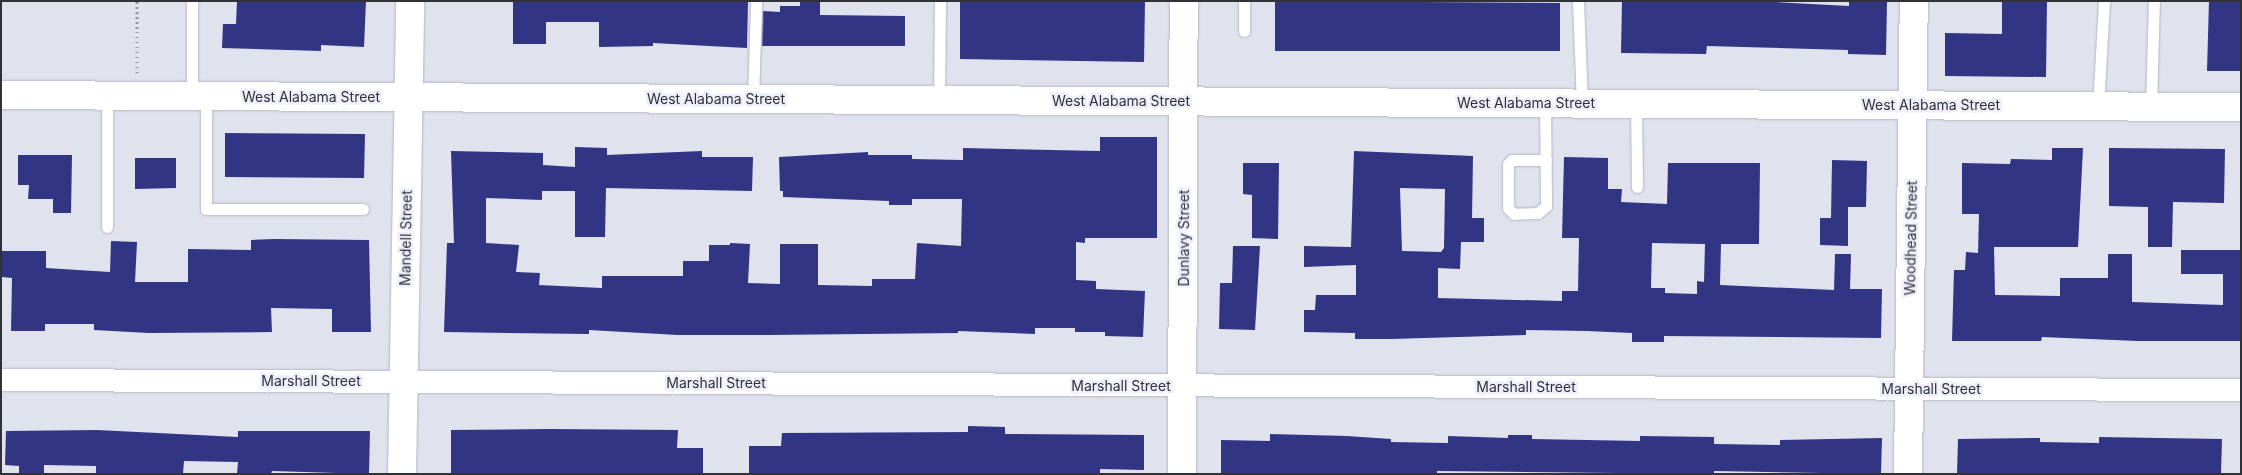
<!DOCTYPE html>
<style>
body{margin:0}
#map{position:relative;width:2242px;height:475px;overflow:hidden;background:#e0e2ee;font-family:Inter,sans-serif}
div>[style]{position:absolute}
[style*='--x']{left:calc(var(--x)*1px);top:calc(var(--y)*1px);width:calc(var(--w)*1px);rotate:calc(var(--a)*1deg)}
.building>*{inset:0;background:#313583}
.path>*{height:3px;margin-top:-1.5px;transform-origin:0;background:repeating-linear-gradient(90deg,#95969f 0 1px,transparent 0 5px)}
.roads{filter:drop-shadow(0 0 1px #b4b7c2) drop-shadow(0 0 1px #b4b7c2)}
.lane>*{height:11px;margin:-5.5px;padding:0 5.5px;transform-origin:5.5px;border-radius:5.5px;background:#fff}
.street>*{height:22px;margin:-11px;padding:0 11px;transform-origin:11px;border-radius:11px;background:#fff}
.secondary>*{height:28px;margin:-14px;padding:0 14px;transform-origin:14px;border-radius:14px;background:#fff}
span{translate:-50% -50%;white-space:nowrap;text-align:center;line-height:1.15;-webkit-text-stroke:5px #edeffb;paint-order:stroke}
.street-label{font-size:14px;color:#313237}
.frame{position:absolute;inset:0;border:2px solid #313237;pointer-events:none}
</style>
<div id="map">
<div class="building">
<i style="clip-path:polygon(237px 1px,366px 1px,364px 47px,321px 45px,321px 51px,222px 48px,223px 24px,236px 24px)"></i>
<i style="clip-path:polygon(513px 1px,748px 1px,747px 48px,653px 43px,653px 46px,599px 47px,599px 22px,546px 22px,546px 44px,513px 44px)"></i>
<i style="clip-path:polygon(800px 1px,820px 1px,820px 15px,905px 16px,905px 46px,762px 46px,763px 11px,780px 12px,780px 6px,800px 6px)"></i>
<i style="clip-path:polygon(960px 1px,1145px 1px,1144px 62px,960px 59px)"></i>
<i style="clip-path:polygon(1275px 1px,1560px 3px,1560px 51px,1275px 51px)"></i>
<i style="clip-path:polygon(1622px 1px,1755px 1px,1849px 6px,1849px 1px,1887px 2px,1886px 55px,1848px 54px,1848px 50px,1707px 46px,1706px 54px,1621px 53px)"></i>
<i style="clip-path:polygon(2002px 1px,2047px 1px,2046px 77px,1945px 76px,1945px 33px,2002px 34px)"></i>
<i style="clip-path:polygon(2209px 1px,2241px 1px,2241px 71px,2207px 71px)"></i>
<i style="clip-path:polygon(225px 133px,365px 134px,364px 178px,225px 177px)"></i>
<i style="clip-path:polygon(1100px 137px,1157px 137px,1157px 238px,1085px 238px,1085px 243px,1076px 242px,1076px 280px,1096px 281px,1096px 289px,1145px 291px,1143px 337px,1105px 336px,1105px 332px,1075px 332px,1075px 328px,1035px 328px,1035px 334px,958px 331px,958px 333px,768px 335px,678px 335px,589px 330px,589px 334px,444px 332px,447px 243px,454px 243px,451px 151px,543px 153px,543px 165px,575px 167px,575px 147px,607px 148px,607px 155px,702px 151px,702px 157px,753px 157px,752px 191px,606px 188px,605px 237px,575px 237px,575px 191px,542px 191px,542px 200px,486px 198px,486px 243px,519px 245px,516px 272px,540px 273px,539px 285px,602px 288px,602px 276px,683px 276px,683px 261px,709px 261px,709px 245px,730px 245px,730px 243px,750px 244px,748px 283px,780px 284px,780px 244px,818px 244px,818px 285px,872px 286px,872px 279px,915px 279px,917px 243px,961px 246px,962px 199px,912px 199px,912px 205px,889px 205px,889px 201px,783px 197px,783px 191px,780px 191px,779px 157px,868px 152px,868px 155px,912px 155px,912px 159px,963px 160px,963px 148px,1100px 151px)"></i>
<i style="clip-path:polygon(2052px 148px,2083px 148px,2078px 247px,1994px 247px,1995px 295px,2060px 296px,2060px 278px,2108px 278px,2108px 254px,2132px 254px,2132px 302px,2223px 305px,2223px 274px,2181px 274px,2181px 250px,2241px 250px,2241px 341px,2138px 341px,2042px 337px,2041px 341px,1952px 341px,1954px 270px,1965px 270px,1966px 252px,1978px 253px,1979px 214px,1962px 214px,1962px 163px,2010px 164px,2011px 159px,2052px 160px)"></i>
<i style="clip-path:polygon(2109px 148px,2225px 149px,2224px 203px,2173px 202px,2172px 247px,2148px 247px,2148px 207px,2109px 206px)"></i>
<i style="clip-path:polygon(evenodd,1354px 151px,1473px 156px,1472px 218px,1484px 218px,1484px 242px,1461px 242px,1460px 269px,1438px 268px,1438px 298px,1562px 301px,1562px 291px,1578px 291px,1579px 238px,1562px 238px,1564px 157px,1608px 158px,1608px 189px,1622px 189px,1621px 202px,1667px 204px,1668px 163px,1760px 163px,1759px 244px,1721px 244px,1720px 285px,1834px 290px,1835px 254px,1851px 254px,1850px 289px,1882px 289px,1881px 338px,1664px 336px,1664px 342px,1632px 342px,1632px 333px,1587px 331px,1526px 330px,1526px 335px,1391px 339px,1355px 339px,1355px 333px,1304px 332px,1304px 310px,1315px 310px,1316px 295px,1356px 295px,1356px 265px,1304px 267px,1304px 246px,1351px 247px,1354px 151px,1400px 188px,1445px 189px,1444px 248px,1441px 252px,1402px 251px,1400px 188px,1354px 151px,1652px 243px,1705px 244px,1704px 282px,1697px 281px,1697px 294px,1665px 293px,1665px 288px,1651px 288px,1652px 243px)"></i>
<i style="clip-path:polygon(18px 155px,72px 155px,71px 213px,53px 213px,53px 199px,28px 199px,29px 185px,18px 185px)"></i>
<i style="clip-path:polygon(135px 158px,176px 158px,176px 188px,135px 189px)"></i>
<i style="clip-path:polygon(1832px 160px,1867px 161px,1866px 207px,1848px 207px,1848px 246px,1820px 245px,1820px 218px,1831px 218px)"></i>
<i style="clip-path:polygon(1243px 163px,1279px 163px,1278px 239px,1252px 238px,1252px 195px,1243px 194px)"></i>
<i style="clip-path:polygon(274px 239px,369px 240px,371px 332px,332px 332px,332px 309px,271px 308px,272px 332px,149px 333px,94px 330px,94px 324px,45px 324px,45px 331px,11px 331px,12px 278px,2px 277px,2px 251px,46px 251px,46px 268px,110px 272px,111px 241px,137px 242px,135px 282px,188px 282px,188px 249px,251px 250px,251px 240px)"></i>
<i style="clip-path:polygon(1233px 246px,1260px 246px,1255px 330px,1219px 329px,1220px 283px,1232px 283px)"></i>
<i style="clip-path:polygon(968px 426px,1005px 427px,1005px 434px,1144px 435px,1144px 470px,1100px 469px,1100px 474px,749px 474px,749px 446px,781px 446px,782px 433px,968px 432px)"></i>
<i style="clip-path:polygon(549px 429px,678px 430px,677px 448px,703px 448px,703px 474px,451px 474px,451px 430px)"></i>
<i style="clip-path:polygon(97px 430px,238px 437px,238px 431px,370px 431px,369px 474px,272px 471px,271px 474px,237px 474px,238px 462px,184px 461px,183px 474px,96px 474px,96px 466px,44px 465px,44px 474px,19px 474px,19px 466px,5px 465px,6px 431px)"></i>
<i style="clip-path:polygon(1270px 434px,1347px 436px,1391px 439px,1391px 442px,1448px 443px,1448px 436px,1508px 438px,1508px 435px,1532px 435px,1532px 439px,1640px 441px,1640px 436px,1714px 437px,1714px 444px,1780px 445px,1780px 440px,1882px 438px,1881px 474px,1714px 471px,1714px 474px,1437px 471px,1437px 474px,1221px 474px,1221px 440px,1270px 441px)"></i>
<i style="clip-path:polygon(2099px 437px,2222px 439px,2221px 474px,1957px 474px,1958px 439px,2040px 438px,2040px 442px,2099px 443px)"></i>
</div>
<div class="path">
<i style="--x:137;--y:73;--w:72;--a:-90"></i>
</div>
<div class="roads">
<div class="lane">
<i style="--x:1578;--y:1;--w:102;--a:87.8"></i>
<i style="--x:1244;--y:31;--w:30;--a:-90"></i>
<i style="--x:107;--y:95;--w:132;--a:90"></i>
<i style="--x:192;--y:96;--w:95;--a:-90"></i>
<i style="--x:206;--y:96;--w:113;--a:90"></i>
<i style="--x:206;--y:209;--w:157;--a:0"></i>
<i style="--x:753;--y:99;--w:98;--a:-88.2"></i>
<i style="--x:939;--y:100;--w:99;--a:-89.4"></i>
<i style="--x:1545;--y:103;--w:103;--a:89.4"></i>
<i style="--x:1546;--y:206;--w:11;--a:139"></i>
<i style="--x:1538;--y:213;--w:24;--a:178"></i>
<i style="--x:1514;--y:214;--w:8;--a:-135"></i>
<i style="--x:1508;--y:208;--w:44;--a:-90"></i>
<i style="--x:1508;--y:164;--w:6;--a:-45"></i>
<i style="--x:1512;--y:160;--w:34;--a:0"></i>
<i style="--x:1636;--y:104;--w:83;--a:89.3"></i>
<i style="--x:2098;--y:106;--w:105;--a:-86.7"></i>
<i style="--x:2151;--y:106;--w:105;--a:-88.4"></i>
</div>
<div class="street">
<i style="--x:1;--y:380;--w:2240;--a:0.26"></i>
</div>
<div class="secondary">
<i style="--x:1;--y:95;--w:2240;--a:0.31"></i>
<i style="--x:402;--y:474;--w:473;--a:-89"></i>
<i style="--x:1182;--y:474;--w:473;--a:-89.8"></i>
<i style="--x:1908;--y:474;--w:473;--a:-89.3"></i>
</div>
</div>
<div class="street-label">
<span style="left:311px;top:97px">West Alabama Street</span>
<span style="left:716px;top:99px">West Alabama Street</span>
<span style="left:1121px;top:101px">West Alabama Street</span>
<span style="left:1526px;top:103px">West Alabama Street</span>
<span style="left:1931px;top:105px">West Alabama Street</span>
<span style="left:406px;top:238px;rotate:-89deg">Mandell Street</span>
<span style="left:1184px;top:238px;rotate:-90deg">Dunlavy Street</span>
<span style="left:1911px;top:238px;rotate:-89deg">Woodhead Street</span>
<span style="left:311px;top:381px">Marshall Street</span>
<span style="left:716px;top:383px">Marshall Street</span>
<span style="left:1121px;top:386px">Marshall Street</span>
<span style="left:1526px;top:387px">Marshall Street</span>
<span style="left:1931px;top:389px">Marshall Street</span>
</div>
<div class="frame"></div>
</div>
